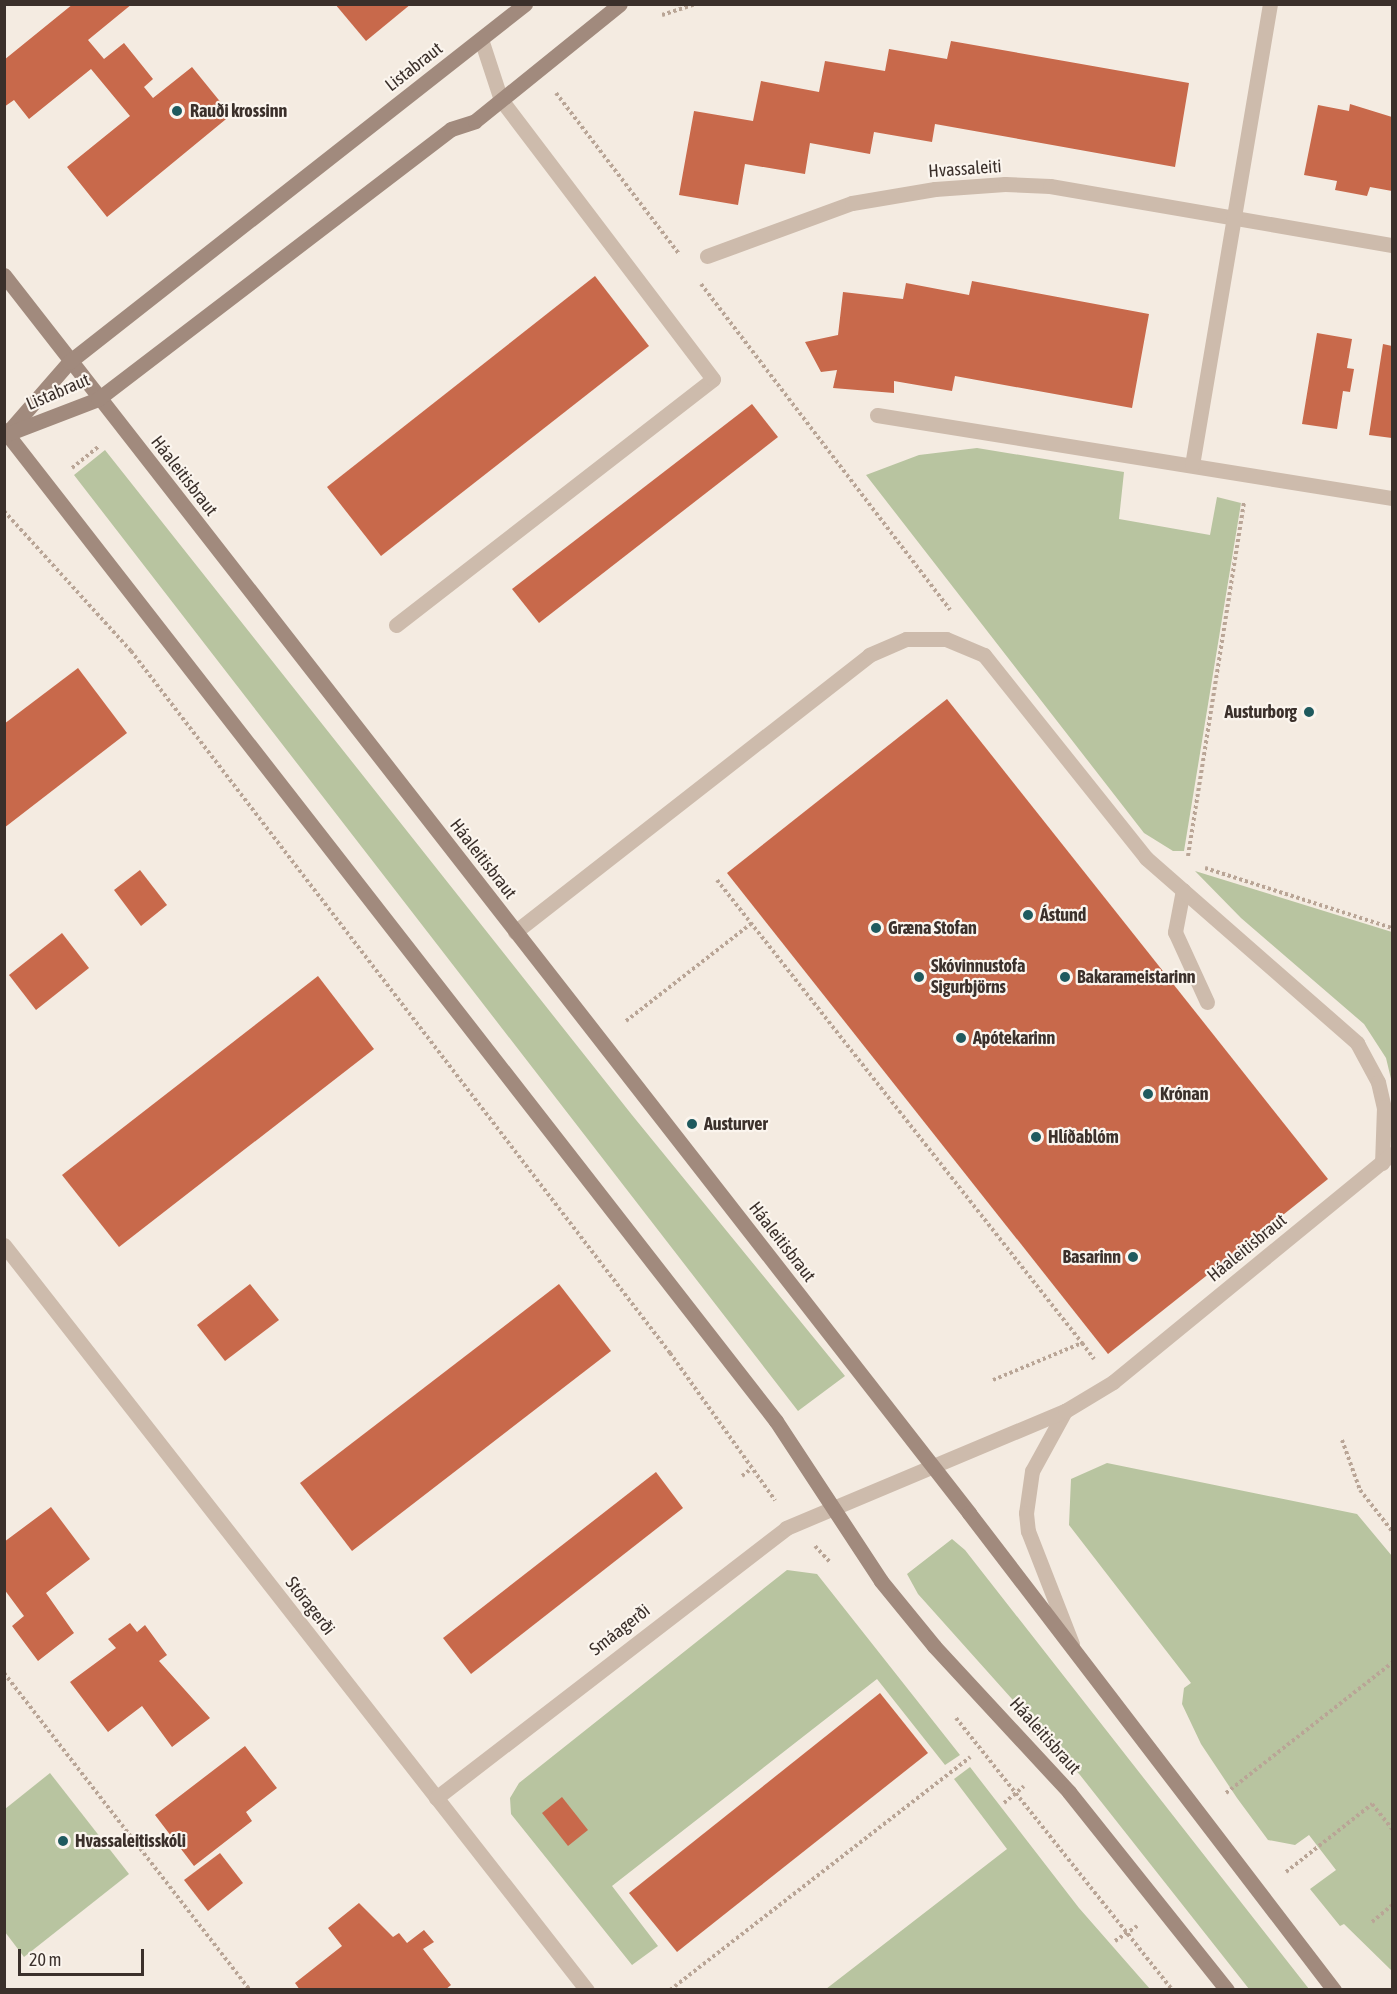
<!DOCTYPE html>
<meta charset="utf-8">
<style>
body{margin:0}
#map{position:relative;width:1397px;height:1994px;overflow:hidden;background:#f4ebe1;font-family:"Asap Condensed",sans-serif}
div>[style]{position:absolute}
[style*='--x']{left:calc(var(--x)*1px);top:calc(var(--y)*1px);width:calc(var(--w)*1px);rotate:calc(var(--a)*1deg)}
.green>*{inset:0;background:#b8c4a0}
.building>*{inset:0;background:#c8694b}
.path>*{height:4px;margin-top:-2px;transform-origin:0;background:repeating-linear-gradient(90deg,#b9a596 0 3px,transparent 0 6px)}
.lane>*{height:15px;margin:-7.5px;padding:0 7.5px;transform-origin:7.5px;border-radius:7.5px;background:#cdbbac}
.street>*{height:15px;margin:-7.5px;padding:0 7.5px;transform-origin:7.5px;border-radius:7.5px;background:#cdbbac}
.secondary>*{height:15px;margin:-7.5px;padding:0 7.5px;transform-origin:7.5px;border-radius:7.5px;background:#a18a7d}
.dots>*{width:16px;height:16px;translate:-50% -50%;box-sizing:border-box;border:3px solid #fbf5ee;border-radius:50%}
span{translate:-50% -50%;white-space:nowrap;text-align:center;line-height:1.15;-webkit-text-stroke:4.5px #fbf5ee;paint-order:stroke}
.street-label{font-size:18px;color:#3b302b}
.poi-label{font-size:18px;color:#3b302b;font-weight:700}
.left{translate:0 -50%;text-align:left}
.right{translate:-100% -50%;text-align:right}
.frame{position:absolute;inset:0;border:6px solid #3b302b;pointer-events:none}
.scale{position:absolute;left:18px;top:1949px;width:126px;height:27px;box-sizing:border-box;border:3px solid #3b302b;border-top:0;padding-left:8px;font-size:18px;line-height:21px;white-space:nowrap;color:#3b302b;-webkit-text-stroke:4px #fbf5ee;paint-order:stroke}
</style>
<div id="map">
<div class="green">
<i style="clip-path:polygon(977px 448px,1124px 472px,1119px 519px,1210px 535px,1217px 497px,1241px 503px,1184px 851px,1173px 851px,1144px 833px,866px 475px,919px 455px)"></i>
<i style="clip-path:polygon(105px 450px,632px 1115px,845px 1376px,798px 1411px,74px 475px)"></i>
<i style="clip-path:polygon(1195px 871px,1392px 932px,1392px 1083px,1386px 1058px,1364px 1024px,1241px 918px)"></i>
<i style="clip-path:polygon(1107px 1463px,1357px 1514px,1392px 1556px,1392px 1971px,1344px 1924px,1340px 1926px,1310px 1889px,1336px 1870px,1309px 1835px,1295px 1845px,1268px 1840px,1237px 1798px,1201px 1744px,1182px 1704px,1184px 1688px,1191px 1683px,1069px 1525px,1071px 1479px)"></i>
<i style="clip-path:polygon(952px 1539px,965px 1550px,1309px 1989px,1249px 1989px,1080px 1775px,918px 1594px,907px 1574px)"></i>
<i style="clip-path:polygon(787px 1570px,817px 1574px,960px 1755px,945px 1765px,877px 1679px,612px 1886px,658px 1946px,632px 1965px,511px 1814px,510px 1798px,519px 1783px)"></i>
<i style="clip-path:polygon(970px 1767px,1079px 1908px,1150px 1989px,826px 1989px,1007px 1849px,954px 1779px)"></i>
<i style="clip-path:polygon(50px 1773px,129px 1874px,24px 1957px,5px 1932px,5px 1809px)"></i>
</div>
<div class="building">
<i style="clip-path:polygon(73px 4px,132px 4px,88px 40px,104px 59px,124px 43px,153px 79px,144px 87px,153px 98px,192px 67px,231px 115px,107px 217px,67px 167px,130px 116px,91px 69px,29px 119px,14px 100px,4px 107px,4px 60px)"></i>
<i style="clip-path:polygon(335px 4px,411px 4px,366px 41px)"></i>
<i style="clip-path:polygon(951px 41px,1189px 83px,1175px 167px,935px 124px,932px 142px,874px 132px,870px 154px,810px 143px,805px 174px,745px 164px,738px 205px,679px 195px,694px 111px,753px 121px,761px 81px,819px 92px,825px 61px,885px 71px,889px 49px,947px 59px)"></i>
<i style="clip-path:polygon(1350px 104px,1392px 117px,1392px 191px,1370px 187px,1367px 196px,1335px 190px,1337px 181px,1304px 175px,1318px 105px,1349px 111px)"></i>
<i style="clip-path:polygon(595px 276px,649px 346px,381px 556px,327px 487px)"></i>
<i style="clip-path:polygon(972px 281px,1149px 314px,1132px 408px,955px 376px,952px 391px,894px 381px,894px 393px,833px 388px,837px 370px,821px 372px,805px 342px,838px 335px,843px 292px,903px 299px,906px 283px,969px 295px)"></i>
<i style="clip-path:polygon(1317px 333px,1352px 339px,1347px 368px,1354px 369px,1350px 392px,1343px 391px,1337px 429px,1302px 424px)"></i>
<i style="clip-path:polygon(1383px 344px,1392px 346px,1392px 438px,1369px 435px)"></i>
<i style="clip-path:polygon(752px 404px,778px 437px,539px 623px,512px 589px)"></i>
<i style="clip-path:polygon(78px 668px,127px 733px,4px 828px,4px 724px)"></i>
<i style="clip-path:polygon(947px 699px,1328px 1179px,1108px 1354px,727px 873px)"></i>
<i style="clip-path:polygon(140px 870px,167px 905px,141px 926px,114px 890px)"></i>
<i style="clip-path:polygon(62px 933px,89px 968px,36px 1010px,9px 975px)"></i>
<i style="clip-path:polygon(318px 976px,374px 1049px,119px 1247px,62px 1175px)"></i>
<i style="clip-path:polygon(250px 1284px,279px 1320px,225px 1361px,197px 1325px)"></i>
<i style="clip-path:polygon(559px 1284px,611px 1351px,352px 1551px,300px 1483px)"></i>
<i style="clip-path:polygon(656px 1472px,683px 1508px,471px 1674px,443px 1638px)"></i>
<i style="clip-path:polygon(51px 1507px,90px 1559px,46px 1593px,74px 1633px,38px 1661px,12px 1626px,24px 1616px,4px 1589px,4px 1542px)"></i>
<i style="clip-path:polygon(130px 1623px,137px 1632px,145px 1625px,167px 1655px,159px 1661px,210px 1718px,172px 1747px,142px 1706px,108px 1732px,70px 1682px,116px 1648px,108px 1639px)"></i>
<i style="clip-path:polygon(880px 1693px,928px 1753px,677px 1952px,629px 1893px)"></i>
<i style="clip-path:polygon(245px 1746px,277px 1788px,246px 1812px,252px 1821px,194px 1866px,155px 1815px)"></i>
<i style="clip-path:polygon(562px 1797px,588px 1830px,568px 1846px,542px 1813px)"></i>
<i style="clip-path:polygon(220px 1853px,243px 1883px,208px 1911px,184px 1880px)"></i>
<i style="clip-path:polygon(359px 1903px,393px 1937px,399px 1933px,407px 1943px,424px 1930px,434px 1942px,423px 1949px,451px 1985px,445px 1990px,300px 1990px,295px 1983px,342px 1946px,328px 1928px)"></i>
</div>
<div class="path">
<i style="--x:662;--y:15;--w:35;--a:-18"></i>
<i style="--x:556;--y:93;--w:203;--a:52.6"></i>
<i style="--x:701;--y:284;--w:410;--a:52.6"></i>
<i style="--x:72;--y:468;--w:35;--a:-39"></i>
<i style="--x:4;--y:511;--w:189;--a:47.8"></i>
<i style="--x:131;--y:651;--w:885;--a:52.48"></i>
<i style="--x:670;--y:1353;--w:181;--a:54.5"></i>
<i style="--x:1188;--y:856;--w:358;--a:-81"></i>
<i style="--x:1205;--y:868;--w:196;--a:17.8"></i>
<i style="--x:717;--y:880;--w:590;--a:51.75"></i>
<i style="--x:626;--y:1021;--w:160;--a:-37.9"></i>
<i style="--x:993;--y:1380;--w:96;--a:-22.6"></i>
<i style="--x:1082;--y:1343;--w:20;--a:53"></i>
<i style="--x:1342;--y:1440;--w:53;--a:70.2"></i>
<i style="--x:1360;--y:1490;--w:52;--a:52"></i>
<i style="--x:742;--y:1476;--w:11;--a:-38"></i>
<i style="--x:815;--y:1546;--w:23;--a:47"></i>
<i style="--x:4;--y:1673;--w:401;--a:52.2"></i>
<i style="--x:956;--y:1718;--w:347;--a:51.5"></i>
<i style="--x:1226;--y:1793;--w:211;--a:-38.1"></i>
<i style="--x:1004;--y:1803;--w:26;--a:-40"></i>
<i style="--x:1286;--y:1872;--w:110;--a:-38.3"></i>
<i style="--x:1372;--y:1804;--w:32;--a:51"></i>
<i style="--x:1372;--y:1922;--w:26;--a:-40"></i>
<i style="--x:1115;--y:1941;--w:27;--a:-34"></i>
<i style="--x:670;--y:1990;--w:380;--a:-37.8"></i>
</div>
<div class="lane">
<i style="--x:1183;--y:890;--w:43;--a:100.8"></i>
<i style="--x:1175;--y:932;--w:77;--a:65.4"></i>
<i style="--x:515;--y:932;--w:449;--a:-38"></i>
<i style="--x:869;--y:655;--w:40;--a:-23.4"></i>
<i style="--x:906;--y:639;--w:40;--a:0"></i>
<i style="--x:946;--y:639;--w:41;--a:22.8"></i>
<i style="--x:984;--y:655;--w:260;--a:51.4"></i>
<i style="--x:1146;--y:858;--w:281;--a:41.2"></i>
<i style="--x:1357;--y:1043;--w:44;--a:61.7"></i>
<i style="--x:1378;--y:1082;--w:26;--a:77"></i>
<i style="--x:1384;--y:1107;--w:56;--a:92"></i>
</div>
<div class="street">
<i style="--x:707;--y:256;--w:154;--a:-20.1"></i>
<i style="--x:852;--y:203;--w:84;--a:-9.6"></i>
<i style="--x:935;--y:189;--w:70;--a:-4.1"></i>
<i style="--x:1005;--y:184;--w:45;--a:2.5"></i>
<i style="--x:1050;--y:186;--w:347;--a:9.8"></i>
<i style="--x:877;--y:415;--w:522;--a:9.16"></i>
<i style="--x:1192;--y:465;--w:468;--a:-80.4"></i>
<i style="--x:396;--y:625;--w:401;--a:-37.8"></i>
<i style="--x:713;--y:379;--w:350;--a:-127.2"></i>
<i style="--x:501;--y:100;--w:64;--a:-108.2"></i>
<i style="--x:4;--y:1245;--w:946;--a:51.96"></i>
<i style="--x:1065;--y:1411;--w:68;--a:118.8"></i>
<i style="--x:1032;--y:1471;--w:42;--a:98.1"></i>
<i style="--x:1026;--y:1513;--w:18;--a:84"></i>
<i style="--x:1028;--y:1531;--w:121;--a:68.7"></i>
<i style="--x:436;--y:1798;--w:442;--a:-37.6"></i>
<i style="--x:786;--y:1528;--w:303;--a:-22.8"></i>
<i style="--x:1065;--y:1411;--w:56;--a:-31.1"></i>
<i style="--x:1113;--y:1382;--w:360;--a:-39.3"></i>
</div>
<div class="secondary">
<i style="--x:4;--y:275;--w:1570;--a:52.06"></i>
<i style="--x:969;--y:1513;--w:601;--a:52.58"></i>
<i style="--x:4;--y:430;--w:1256;--a:52.08"></i>
<i style="--x:776;--y:1421;--w:191;--a:56.7"></i>
<i style="--x:881;--y:1581;--w:84;--a:50.8"></i>
<i style="--x:934;--y:1646;--w:199;--a:47.2"></i>
<i style="--x:1069;--y:1792;--w:253;--a:51.4"></i>
<i style="--x:9;--y:431;--w:91;--a:-49"></i>
<i style="--x:69;--y:362;--w:580;--a:-38.14"></i>
<i style="--x:7;--y:434;--w:97;--a:-21"></i>
<i style="--x:98;--y:399;--w:444;--a:-37.4"></i>
<i style="--x:451;--y:129;--w:25;--a:-18"></i>
<i style="--x:475;--y:121;--w:186;--a:-38.9"></i>
</div>
<div class="dots">
<i style="left:177px;top:111px;background:#1f5a5e"></i>
<i style="left:1309px;top:712px;background:#1f5a5e"></i>
<i style="left:1028px;top:915px;background:#1f5a5e"></i>
<i style="left:876px;top:928px;background:#1f5a5e"></i>
<i style="left:919px;top:977px;background:#1f5a5e"></i>
<i style="left:1065px;top:977px;background:#1f5a5e"></i>
<i style="left:961px;top:1038px;background:#1f5a5e"></i>
<i style="left:1148px;top:1094px;background:#1f5a5e"></i>
<i style="left:692px;top:1124px;background:#1f5a5e"></i>
<i style="left:1036px;top:1137px;background:#1f5a5e"></i>
<i style="left:1133px;top:1257px;background:#1f5a5e"></i>
<i style="left:63px;top:1841px;background:#1f5a5e"></i>
</div>
<div class="street-label">
<span style="left:414px;top:67px;rotate:-38deg">Listabraut</span>
<span style="left:965px;top:169px;rotate:-4deg">Hvassaleiti</span>
<span style="left:58px;top:392px;rotate:-23deg">Listabraut</span>
<span style="left:184px;top:476px;rotate:52deg">Háaleitisbraut</span>
<span style="left:483px;top:859px;rotate:52deg">Háaleitisbraut</span>
<span style="left:782px;top:1242px;rotate:52deg">Háaleitisbraut</span>
<span style="left:1247px;top:1248px;rotate:-39deg">Háaleitisbraut</span>
<span style="left:310px;top:1606px;rotate:52deg">Stóragerði</span>
<span style="left:620px;top:1630px;rotate:-38deg">Smáagerði</span>
<span style="left:1045px;top:1736px;rotate:48deg">Háaleitisbraut</span>
</div>
<div class="poi-label">
<span class="left" style="left:190px;top:111px">Rauði krossinn</span>
<span class="right" style="left:1297px;top:712px">Austurborg</span>
<span class="left" style="left:1040px;top:915px">Ástund</span>
<span class="left" style="left:888px;top:928px">Græna Stofan</span>
<span class="left" style="left:931px;top:977px">Skóvinnustofa<br>Sigurbjörns</span>
<span class="left" style="left:1077px;top:977px">Bakarameistarinn</span>
<span class="left" style="left:973px;top:1038px">Apótekarinn</span>
<span class="left" style="left:1160px;top:1094px">Krónan</span>
<span class="left" style="left:704px;top:1124px">Austurver</span>
<span class="left" style="left:1048px;top:1137px">Hlíðablóm</span>
<span class="right" style="left:1121px;top:1257px">Basarinn</span>
<span class="left" style="left:75px;top:1841px">Hvassaleitisskóli</span>
</div>
<div class="frame"></div>
<div class="scale">20 m</div>
</div>
